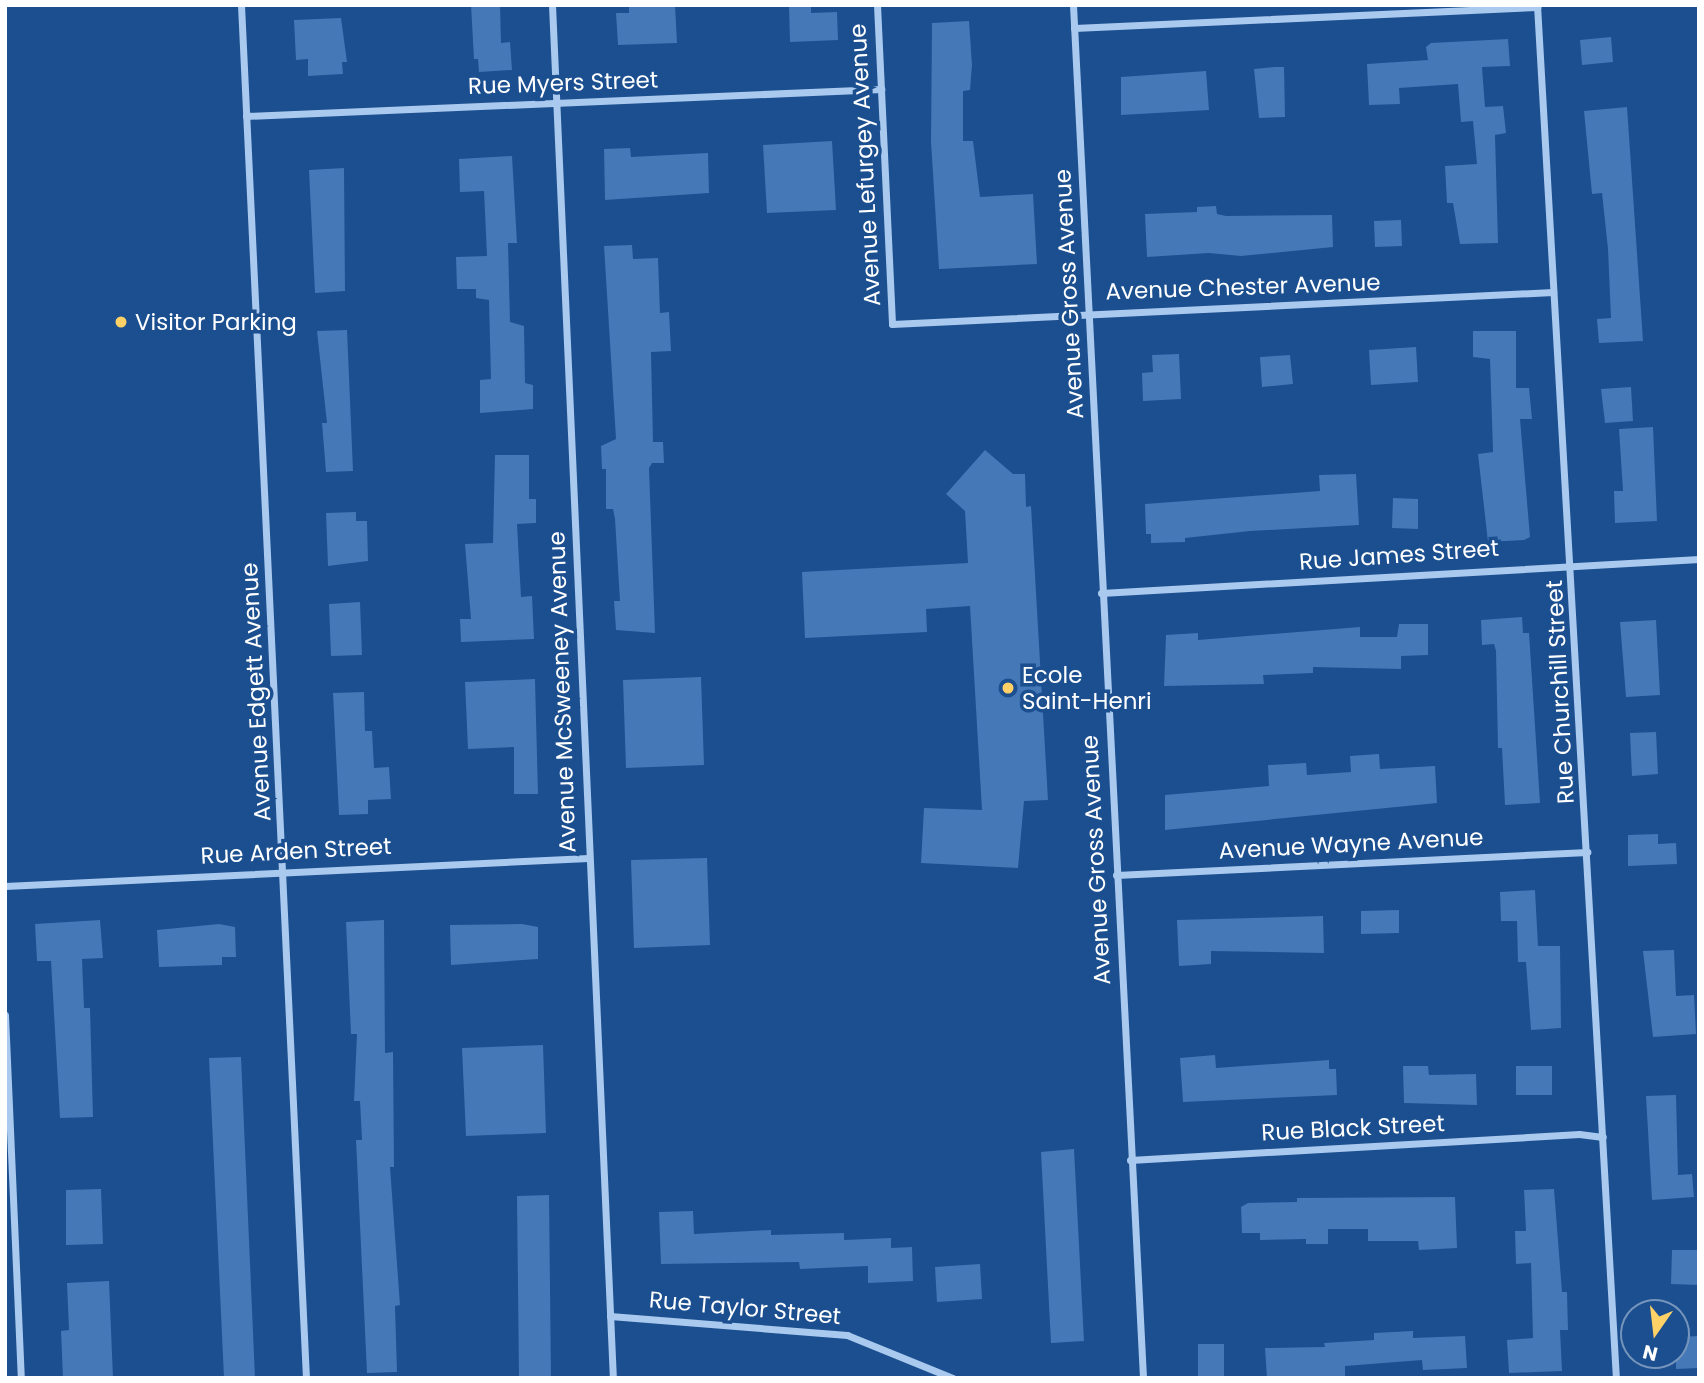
<!DOCTYPE html>
<style>
body{margin:0}
#map{position:relative;width:1704px;height:1383px;overflow:hidden;background:#1b4f8f;font-family:Poppins,sans-serif}
div>[style]{position:absolute}
[style*='--x']{left:calc(var(--x)*1px);top:calc(var(--y)*1px);width:calc(var(--w)*1px);rotate:calc(var(--a)*1deg)}
.building>*{inset:0;background:#4478b7}
.minor>*{height:7px;margin:-3.5px;padding:0 3.5px;transform-origin:3.5px;border-radius:3.5px;background:#a9c9ee}
.dots>*{width:19px;height:19px;translate:-50% -50%;box-sizing:border-box;border:4px solid #1b4f8f;border-radius:50%}
span{translate:-50% -50%;white-space:nowrap;text-align:center;line-height:1.15;-webkit-text-stroke:7px #1b4f8f;paint-order:stroke}
.street-label{font-size:23px;color:#fff}
.poi-label{font-size:23px;color:#fff}
.left{translate:0 -50%;text-align:left}
.frame{position:absolute;inset:0;border:7px solid #fff;pointer-events:none}
.north{position:absolute;left:1620px;top:1299px;width:70px;height:70px;box-sizing:border-box;background:#1b4f8f;border:2px solid #7695bc;border-radius:50%;rotate:194deg;font-size:19px;font-weight:700;line-height:28px;text-align:center;color:#fff}
.north::after{content:'';display:block;margin:auto;width:24px;height:32px;background:#ffd166;clip-path:polygon(50% 0,100% 100%,50% 72%,0 100%)}
</style>
<div id="map">
<div class="building">
<i style="clip-path:polygon(471px 5px,500px 5px,501px 43px,510px 42px,512px 70px,479px 72px,478px 59px,474px 59px)"></i>
<i style="clip-path:polygon(629px 5px,675px 5px,677px 43px,618px 45px,616px 13px,629px 13px)"></i>
<i style="clip-path:polygon(811px 6px,811px 13px,837px 12px,838px 40px,790px 42px,789px 7px)"></i>
<i style="clip-path:polygon(341px 18px,347px 62px,342px 62px,343px 74px,308px 76px,308px 59px,296px 60px,294px 20px)"></i>
<i style="clip-path:polygon(969px 21px,972px 65px,970px 90px,963px 91px,963px 141px,973px 141px,980px 197px,1033px 194px,1037px 264px,939px 269px,931px 142px,932px 23px)"></i>
<i style="clip-path:polygon(1611px 37px,1613px 62px,1582px 65px,1580px 40px)"></i>
<i style="clip-path:polygon(1508px 39px,1510px 66px,1482px 67px,1485px 107px,1503px 106px,1506px 133px,1495px 135px,1498px 243px,1460px 244px,1453px 203px,1447px 203px,1445px 166px,1477px 164px,1473px 121px,1461px 122px,1458px 84px,1399px 88px,1400px 104px,1369px 105px,1367px 64px,1428px 60px,1426px 47px,1431px 43px)"></i>
<i style="clip-path:polygon(1274px 67px,1284px 67px,1285px 117px,1259px 118px,1254px 69px)"></i>
<i style="clip-path:polygon(1206px 71px,1209px 110px,1121px 115px,1121px 77px)"></i>
<i style="clip-path:polygon(1627px 107px,1643px 341px,1599px 343px,1597px 319px,1611px 318px,1608px 249px,1602px 193px,1592px 194px,1584px 111px)"></i>
<i style="clip-path:polygon(832px 141px,836px 210px,767px 213px,763px 145px)"></i>
<i style="clip-path:polygon(630px 148px,631px 157px,708px 153px,709px 193px,605px 200px,604px 149px)"></i>
<i style="clip-path:polygon(512px 156px,517px 243px,508px 243px,510px 322px,524px 326px,525px 383px,533px 385px,533px 409px,480px 413px,480px 380px,491px 379px,489px 300px,476px 298px,476px 289px,457px 289px,456px 257px,487px 256px,484px 191px,460px 192px,459px 159px)"></i>
<i style="clip-path:polygon(344px 168px,345px 291px,315px 293px,309px 170px)"></i>
<i style="clip-path:polygon(1216px 206px,1217px 214px,1226px 216px,1332px 215px,1333px 247px,1241px 256px,1209px 253px,1147px 257px,1145px 214px,1197px 212px,1197px 207px)"></i>
<i style="clip-path:polygon(1401px 220px,1402px 246px,1375px 247px,1374px 221px)"></i>
<i style="clip-path:polygon(632px 245px,633px 259px,658px 258px,660px 313px,669px 312px,671px 351px,651px 352px,653px 442px,663px 442px,664px 463px,652px 463px,649px 468px,655px 633px,616px 630px,614px 601px,620px 601px,615px 519px,613px 509px,606px 509px,606px 469px,602px 469px,601px 446px,616px 439px,604px 246px)"></i>
<i style="clip-path:polygon(347px 330px,353px 471px,326px 472px,322px 423px,327px 423px,317px 331px)"></i>
<i style="clip-path:polygon(1473px 331px,1516px 331px,1516px 388px,1529px 388px,1532px 419px,1520px 419px,1530px 537px,1524px 540px,1488px 542px,1478px 454px,1493px 452px,1490px 359px,1473px 357px)"></i>
<i style="clip-path:polygon(1416px 347px,1418px 382px,1371px 385px,1369px 350px)"></i>
<i style="clip-path:polygon(1179px 354px,1181px 399px,1143px 401px,1142px 373px,1153px 372px,1152px 355px)"></i>
<i style="clip-path:polygon(1290px 355px,1293px 384px,1262px 387px,1260px 357px)"></i>
<i style="clip-path:polygon(1631px 387px,1633px 421px,1605px 423px,1601px 389px)"></i>
<i style="clip-path:polygon(1653px 427px,1657px 521px,1615px 523px,1614px 491px,1623px 491px,1619px 429px)"></i>
<i style="clip-path:polygon(985px 450px,1013px 474px,1025px 474px,1026px 507px,1031px 506px,1048px 800px,1024px 801px,1018px 868px,921px 863px,924px 808px,982px 810px,970px 606px,926px 609px,927px 632px,805px 638px,802px 572px,968px 563px,965px 511px,946px 494px)"></i>
<i style="clip-path:polygon(495px 455px,529px 455px,529px 499px,536px 499px,536px 523px,517px 524px,521px 597px,532px 596px,534px 639px,461px 642px,460px 619px,471px 619px,465px 544px,493px 543px)"></i>
<i style="clip-path:polygon(1356px 474px,1359px 525px,1250px 531px,1185px 538px,1185px 542px,1151px 543px,1151px 534px,1146px 534px,1145px 504px,1320px 491px,1319px 475px)"></i>
<i style="clip-path:polygon(1393px 498px,1418px 499px,1418px 529px,1392px 528px)"></i>
<i style="clip-path:polygon(356px 512px,356px 521px,367px 521px,368px 561px,328px 566px,326px 513px)"></i>
<i style="clip-path:polygon(360px 602px,362px 655px,331px 656px,329px 604px)"></i>
<i style="clip-path:polygon(1522px 617px,1523px 633px,1529px 633px,1540px 803px,1505px 805px,1502px 748px,1498px 748px,1496px 651px,1494px 644px,1482px 645px,1481px 620px)"></i>
<i style="clip-path:polygon(1656px 620px,1660px 695px,1626px 697px,1620px 622px)"></i>
<i style="clip-path:polygon(1399px 624px,1428px 624px,1428px 655px,1401px 656px,1401px 669px,1313px 667px,1313px 673px,1263px 675px,1264px 684px,1164px 686px,1166px 635px,1198px 633px,1198px 640px,1360px 627px,1360px 637px,1397px 637px)"></i>
<i style="clip-path:polygon(701px 677px,704px 765px,626px 768px,623px 680px)"></i>
<i style="clip-path:polygon(535px 679px,538px 794px,514px 794px,514px 747px,468px 749px,465px 682px)"></i>
<i style="clip-path:polygon(364px 692px,365px 731px,372px 731px,374px 768px,389px 767px,391px 799px,368px 800px,368px 814px,339px 815px,333px 693px)"></i>
<i style="clip-path:polygon(1656px 732px,1658px 774px,1632px 776px,1630px 733px)"></i>
<i style="clip-path:polygon(1379px 754px,1380px 769px,1435px 766px,1437px 803px,1165px 830px,1165px 795px,1269px 786px,1268px 765px,1306px 763px,1307px 775px,1351px 772px,1350px 756px)"></i>
<i style="clip-path:polygon(1658px 834px,1658px 844px,1676px 843px,1677px 864px,1628px 866px,1628px 835px)"></i>
<i style="clip-path:polygon(707px 858px,710px 945px,634px 948px,631px 860px)"></i>
<i style="clip-path:polygon(1535px 890px,1538px 946px,1560px 946px,1561px 1028px,1531px 1030px,1526px 962px,1518px 962px,1517px 921px,1501px 921px,1500px 892px)"></i>
<i style="clip-path:polygon(1399px 910px,1399px 933px,1361px 934px,1361px 911px)"></i>
<i style="clip-path:polygon(1323px 916px,1324px 953px,1211px 951px,1211px 964px,1179px 966px,1177px 920px)"></i>
<i style="clip-path:polygon(100px 920px,103px 958px,82px 959px,84px 1008px,90px 1008px,93px 1117px,60px 1118px,51px 961px,37px 961px,35px 924px)"></i>
<i style="clip-path:polygon(384px 920px,385px 1053px,393px 1052px,394px 1167px,390px 1167px,400px 1305px,395px 1306px,397px 1372px,367px 1373px,356px 1140px,362px 1140px,360px 1101px,354px 1101px,357px 1034px,351px 1034px,346px 922px)"></i>
<i style="clip-path:polygon(219px 924px,235px 927px,236px 957px,222px 957px,222px 965px,159px 967px,157px 930px)"></i>
<i style="clip-path:polygon(522px 924px,538px 927px,538px 959px,451px 965px,450px 925px)"></i>
<i style="clip-path:polygon(1674px 950px,1676px 996px,1694px 995px,1696px 1034px,1653px 1037px,1643px 951px)"></i>
<i style="clip-path:polygon(543px 1045px,546px 1133px,466px 1136px,462px 1048px)"></i>
<i style="clip-path:polygon(1215px 1055px,1216px 1068px,1329px 1060px,1329px 1069px,1336px 1069px,1337px 1095px,1183px 1102px,1180px 1058px)"></i>
<i style="clip-path:polygon(241px 1057px,255px 1378px,224px 1378px,209px 1058px)"></i>
<i style="clip-path:polygon(1403px 1066px,1428px 1066px,1429px 1075px,1476px 1074px,1477px 1105px,1404px 1103px)"></i>
<i style="clip-path:polygon(1516px 1066px,1552px 1066px,1552px 1095px,1516px 1095px)"></i>
<i style="clip-path:polygon(1676px 1095px,1678px 1175px,1692px 1174px,1694px 1197px,1652px 1200px,1646px 1096px)"></i>
<i style="clip-path:polygon(1074px 1149px,1084px 1341px,1051px 1343px,1041px 1152px)"></i>
<i style="clip-path:polygon(101px 1189px,103px 1244px,66px 1245px,66px 1190px)"></i>
<i style="clip-path:polygon(1554px 1189px,1562px 1292px,1567px 1292px,1568px 1330px,1560px 1330px,1562px 1371px,1509px 1373px,1507px 1340px,1533px 1338px,1531px 1263px,1516px 1264px,1515px 1231px,1526px 1231px,1524px 1190px)"></i>
<i style="clip-path:polygon(549px 1195px,551px 1378px,519px 1378px,517px 1196px)"></i>
<i style="clip-path:polygon(1455px 1197px,1457px 1248px,1419px 1250px,1418px 1241px,1368px 1241px,1368px 1229px,1328px 1229px,1328px 1244px,1306px 1244px,1306px 1239px,1260px 1240px,1260px 1233px,1242px 1233px,1241px 1207px,1248px 1203px,1297px 1202px,1297px 1198px)"></i>
<i style="clip-path:polygon(693px 1211px,694px 1234px,771px 1230px,771px 1235px,844px 1233px,844px 1240px,891px 1238px,891px 1248px,912px 1247px,913px 1281px,868px 1283px,868px 1266px,800px 1269px,799px 1262px,661px 1264px,659px 1212px)"></i>
<i style="clip-path:polygon(1672px 1250px,1699px 1250px,1699px 1285px,1671px 1284px)"></i>
<i style="clip-path:polygon(980px 1264px,982px 1299px,937px 1302px,935px 1267px)"></i>
<i style="clip-path:polygon(109px 1281px,113px 1378px,63px 1378px,61px 1331px,69px 1330px,67px 1283px)"></i>
<i style="clip-path:polygon(1413px 1331px,1413px 1338px,1465px 1336px,1467px 1368px,1423px 1370px,1422px 1360px,1345px 1366px,1345px 1378px,1267px 1378px,1265px 1348px,1325px 1347px,1324px 1343px,1374px 1340px,1374px 1333px)"></i>
<i style="clip-path:polygon(1699px 1336px,1699px 1368px,1676px 1369px,1676px 1337px)"></i>
<i style="clip-path:polygon(1198px 1344px,1224px 1344px,1224px 1378px,1198px 1378px)"></i>
</div>
<div class="minor">
<i style="--x:241;--y:5;--w:1375;--a:87.29"></i>
<i style="--x:552;--y:5;--w:1374;--a:87.46"></i>
<i style="--x:877;--y:5;--w:319;--a:87.3"></i>
<i style="--x:892;--y:324;--w:662;--a:-2.77"></i>
<i style="--x:1073;--y:5;--w:1375;--a:87.08"></i>
<i style="--x:1537;--y:5;--w:1375;--a:86.71"></i>
<i style="--x:1074;--y:28;--w:464;--a:-2.6"></i>
<i style="--x:246;--y:116;--w:636;--a:-2.43"></i>
<i style="--x:1101;--y:593;--w:599;--a:-3.25"></i>
<i style="--x:1116;--y:875;--w:472;--a:-2.8"></i>
<i style="--x:5;--y:886;--w:584;--a:-2.75"></i>
<i style="--x:5;--y:1015;--w:363;--a:87.5"></i>
<i style="--x:1130;--y:1160;--w:450;--a:-3.3"></i>
<i style="--x:1579;--y:1134;--w:24;--a:7"></i>
<i style="--x:610;--y:1316;--w:238;--a:4.6"></i>
<i style="--x:847;--y:1335;--w:114;--a:22.1"></i>
</div>
<div class="dots">
<i style="left:121px;top:322px;background:#ffd166"></i>
<i style="left:1008px;top:688px;background:#ffd166"></i>
</div>
<div class="street-label">
<span style="left:563px;top:83px;rotate:-2deg">Rue Myers Street</span>
<span style="left:865px;top:165px;rotate:-93deg">Avenue Lefurgey Avenue</span>
<span style="left:1243px;top:287px;rotate:-2deg">Avenue Chester Avenue</span>
<span style="left:1069px;top:294px;rotate:-93deg">Avenue Gross Avenue</span>
<span style="left:1399px;top:555px;rotate:-4deg">Rue James Street</span>
<span style="left:256px;top:692px;rotate:-93deg">Avenue Edgett Avenue</span>
<span style="left:562px;top:692px;rotate:-92deg">Avenue McSweeney Avenue</span>
<span style="left:1560px;top:692px;rotate:-93deg">Rue Churchill Street</span>
<span style="left:1351px;top:844px;rotate:-3deg">Avenue Wayne Avenue</span>
<span style="left:296px;top:851px;rotate:-3deg">Rue Arden Street</span>
<span style="left:1096px;top:860px;rotate:-93deg">Avenue Gross Avenue</span>
<span style="left:1353px;top:1128px;rotate:-3deg">Rue Black Street</span>
<span style="left:745px;top:1308px;rotate:5deg">Rue Taylor Street</span>
</div>
<div class="poi-label">
<span class="left" style="left:135px;top:322px">Visitor Parking</span>
<span class="left" style="left:1022px;top:688px">Ecole<br>Saint-Henri</span>
</div>
<div class="frame"></div>
<div class="north">N</div>
</div>
